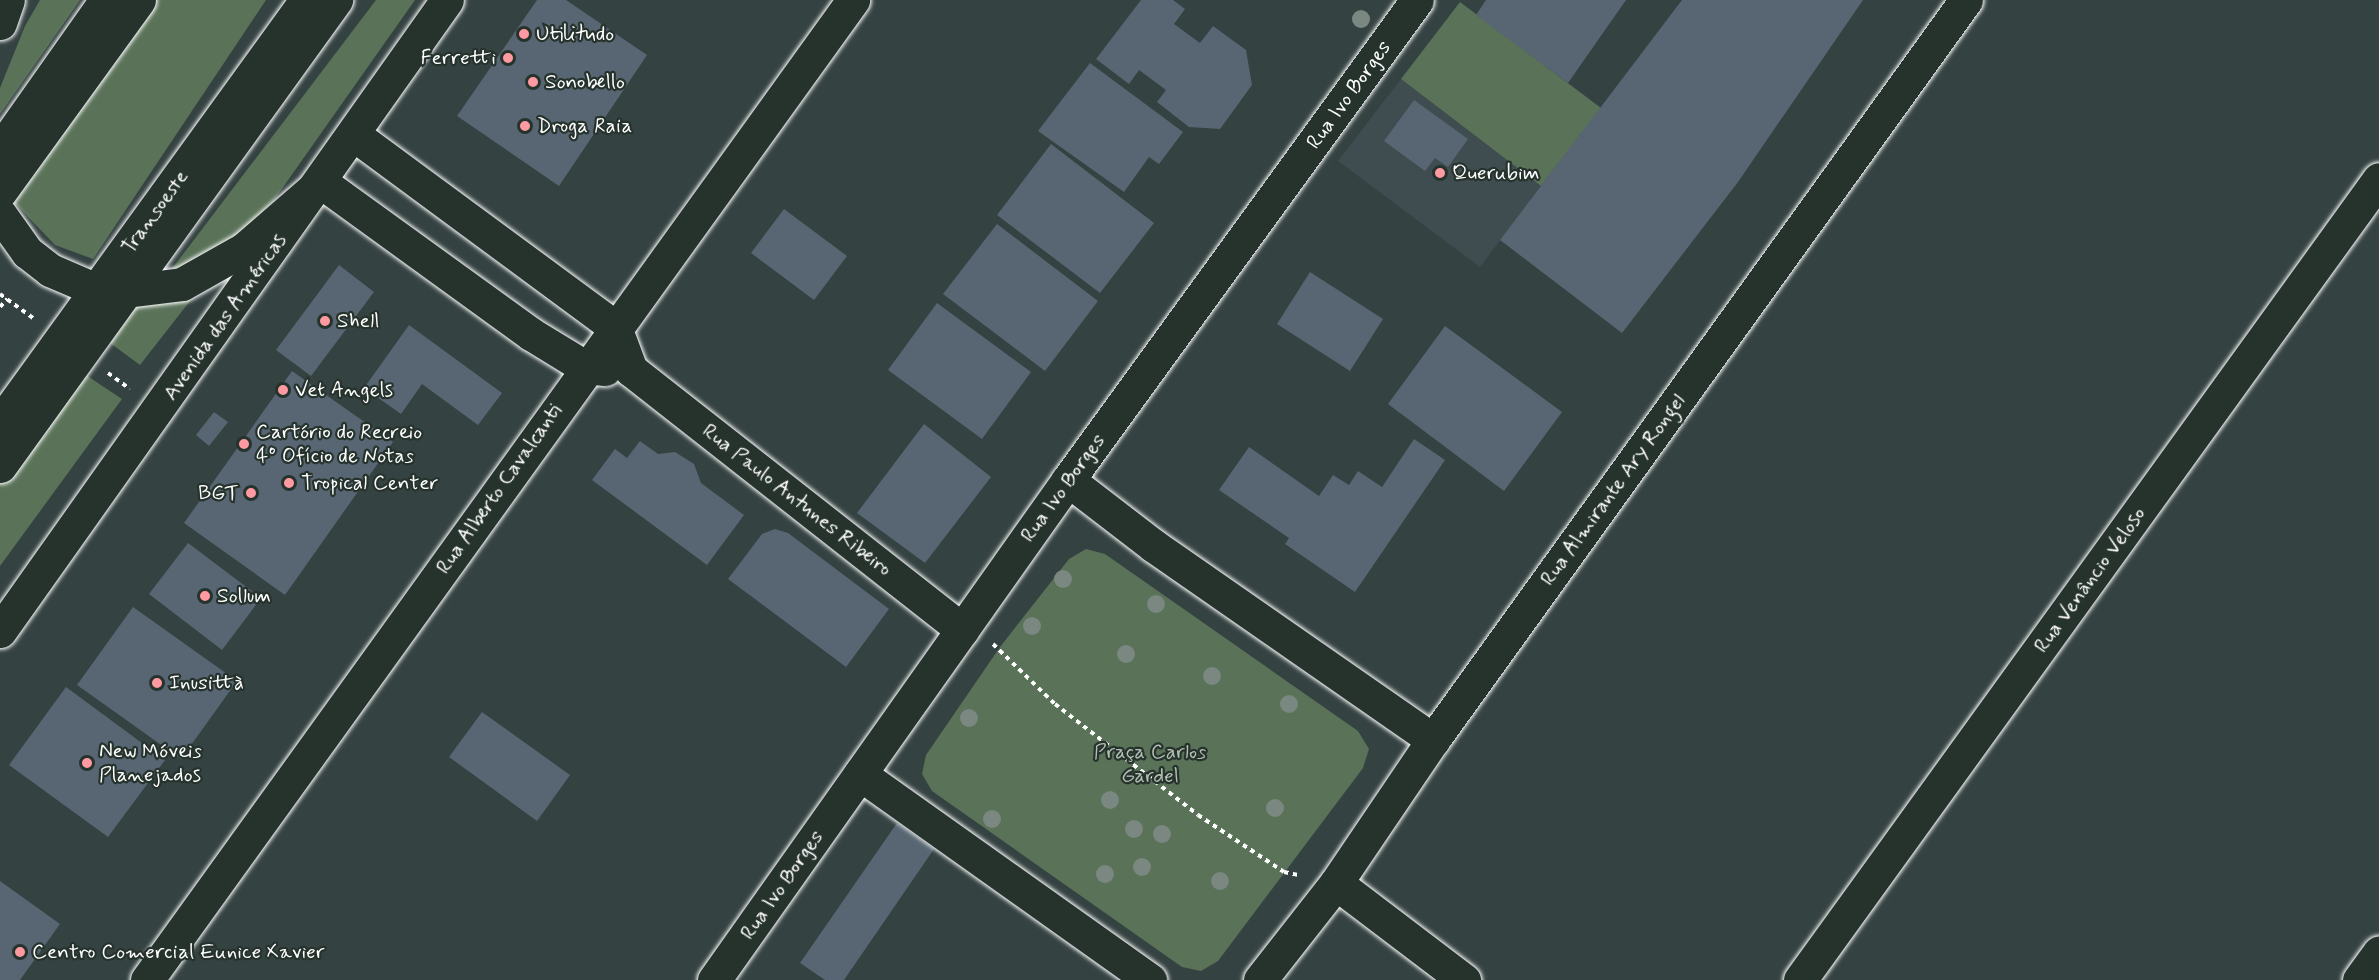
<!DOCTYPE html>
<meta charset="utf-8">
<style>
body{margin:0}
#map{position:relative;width:2379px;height:980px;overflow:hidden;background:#354242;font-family:Mynerve,sans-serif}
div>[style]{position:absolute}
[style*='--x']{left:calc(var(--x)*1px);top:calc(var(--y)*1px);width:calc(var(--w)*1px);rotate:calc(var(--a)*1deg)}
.built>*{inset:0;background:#3f4d50}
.green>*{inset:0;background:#597258}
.building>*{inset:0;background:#576672}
.path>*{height:4px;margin-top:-2px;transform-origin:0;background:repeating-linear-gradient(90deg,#fff 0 4.5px,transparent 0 9px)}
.roads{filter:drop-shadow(0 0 2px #fff) drop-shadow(0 0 2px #fff)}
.minor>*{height:33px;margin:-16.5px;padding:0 16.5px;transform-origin:16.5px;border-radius:16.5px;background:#26332d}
.major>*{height:33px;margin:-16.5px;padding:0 16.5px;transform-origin:16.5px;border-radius:16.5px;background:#26332d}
.highway>*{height:33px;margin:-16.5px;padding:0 16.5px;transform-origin:16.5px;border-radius:16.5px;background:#26332d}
.trees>*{width:18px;height:18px;margin:-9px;border-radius:50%;background:#7b8781}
.dots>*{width:16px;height:16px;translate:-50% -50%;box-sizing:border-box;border:3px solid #26332d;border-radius:50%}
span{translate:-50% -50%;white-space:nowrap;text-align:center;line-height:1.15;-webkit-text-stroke:4.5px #26332d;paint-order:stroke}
.poi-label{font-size:21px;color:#fff}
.left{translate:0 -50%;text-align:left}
.right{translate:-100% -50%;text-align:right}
.street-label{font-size:21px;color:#fff}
.park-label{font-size:21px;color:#b4c0b4}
</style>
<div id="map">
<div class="built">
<i style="clip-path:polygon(1401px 79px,1541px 186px,1480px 267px,1338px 161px)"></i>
</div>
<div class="green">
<i style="clip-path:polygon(40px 0,80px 0,0 114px,0 88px,25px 26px)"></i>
<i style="clip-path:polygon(147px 0,266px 0,93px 259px,55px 245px,13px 201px)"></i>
<i style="clip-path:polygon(376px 0,415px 0,274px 200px,234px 239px,168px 274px)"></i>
<i style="clip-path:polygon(1460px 2px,1601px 108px,1541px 186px,1401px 79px)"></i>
<i style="clip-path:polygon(197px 292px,140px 365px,106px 340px,129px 307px)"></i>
<i style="clip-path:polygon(80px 371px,122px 399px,0 566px,0 484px)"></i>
<i style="clip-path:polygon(1086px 549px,1105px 554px,1358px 731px,1369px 749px,1363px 768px,1218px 961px,1201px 971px,1182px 967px,932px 791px,922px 774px,926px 755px,1000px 647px,1069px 559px)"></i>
</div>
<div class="building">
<i style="clip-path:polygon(537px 0,566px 0,647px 55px,559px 186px,457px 116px)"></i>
<i style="clip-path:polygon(1141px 0,1173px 0,1185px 9px,1174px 24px,1200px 43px,1213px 26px,1246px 50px,1252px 85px,1220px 129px,1189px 127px,1157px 102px,1166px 90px,1139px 70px,1129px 84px,1096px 59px)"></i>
<i style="clip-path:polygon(1486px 0,1626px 0,1568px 83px,1476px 15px)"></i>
<i style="clip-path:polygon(1682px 0,1863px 0,1738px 182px,1622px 333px,1500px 240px)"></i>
<i style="clip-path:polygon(1090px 63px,1183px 132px,1159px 164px,1149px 157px,1124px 192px,1038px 131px)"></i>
<i style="clip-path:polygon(1414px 100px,1468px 139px,1448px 167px,1435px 158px,1425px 171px,1384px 141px)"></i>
<i style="clip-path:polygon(1051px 144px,1154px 223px,1100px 293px,997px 215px)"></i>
<i style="clip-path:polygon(784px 209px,847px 256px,814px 300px,751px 253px)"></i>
<i style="clip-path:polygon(997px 224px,1098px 301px,1045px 371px,943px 294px)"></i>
<i style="clip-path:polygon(339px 265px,374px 292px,311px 376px,276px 350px)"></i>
<i style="clip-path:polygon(1310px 272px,1383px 319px,1350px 371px,1277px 324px)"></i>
<i style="clip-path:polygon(937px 303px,1031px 372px,982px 439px,888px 370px)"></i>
<i style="clip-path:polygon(409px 325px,502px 393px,478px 425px,422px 384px,401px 414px,364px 388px)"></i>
<i style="clip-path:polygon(1445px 326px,1562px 412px,1504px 491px,1388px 404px)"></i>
<i style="clip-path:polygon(292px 371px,393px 442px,285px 595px,184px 523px)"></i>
<i style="clip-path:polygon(214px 412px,228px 422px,209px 446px,196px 435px)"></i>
<i style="clip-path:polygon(924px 424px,991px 477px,925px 563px,857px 513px)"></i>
<i style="clip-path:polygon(1414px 439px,1445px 460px,1355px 592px,1285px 544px,1289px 538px,1219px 490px,1249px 447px,1319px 496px,1333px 475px,1349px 485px,1358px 471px,1382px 487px)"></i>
<i style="clip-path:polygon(640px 441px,658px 454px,675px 452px,694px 464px,701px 483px,744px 515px,707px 565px,592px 480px,615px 449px,627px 458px)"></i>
<i style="clip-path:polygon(775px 529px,788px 533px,889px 609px,846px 667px,728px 579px,762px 534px)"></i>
<i style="clip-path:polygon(188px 543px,261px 598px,222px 650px,149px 594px)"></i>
<i style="clip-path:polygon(133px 607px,237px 681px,181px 759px,77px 685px)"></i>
<i style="clip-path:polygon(66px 687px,165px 760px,108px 837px,9px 765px)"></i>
<i style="clip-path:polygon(482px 712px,570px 775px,537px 821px,449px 757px)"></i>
<i style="clip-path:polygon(897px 823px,934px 849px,844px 980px,825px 980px,800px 963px)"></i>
<i style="clip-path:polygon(0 881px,60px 924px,20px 980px,0 980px)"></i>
</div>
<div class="path">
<i style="--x:0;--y:294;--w:41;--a:36"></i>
<i style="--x:0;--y:307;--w:11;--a:-49"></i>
<i style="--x:108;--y:373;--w:27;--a:36"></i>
<i style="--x:993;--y:644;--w:86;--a:44.1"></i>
<i style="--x:1055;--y:704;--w:181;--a:37.8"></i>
<i style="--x:1198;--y:815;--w:103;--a:33.5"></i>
<i style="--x:1284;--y:872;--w:14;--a:12"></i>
</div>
<div class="roads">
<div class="minor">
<i style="--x:353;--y:134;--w:325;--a:36.4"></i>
<i style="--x:615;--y:327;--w:46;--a:69.6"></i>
<i style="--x:631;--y:370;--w:421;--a:38.1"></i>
<i style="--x:321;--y:182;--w:259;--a:35.9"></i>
<i style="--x:531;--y:334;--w:63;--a:31.4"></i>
<i style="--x:585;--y:367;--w:20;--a:6"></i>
<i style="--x:0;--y:192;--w:237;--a:-54.1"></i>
<i style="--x:0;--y:423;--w:522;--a:-54.12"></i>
<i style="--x:1068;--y:480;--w:108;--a:37.5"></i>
<i style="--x:1154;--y:546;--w:340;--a:34.8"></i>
<i style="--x:860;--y:774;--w:356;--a:35.4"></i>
<i style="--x:1336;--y:883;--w:161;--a:37.2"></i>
<i style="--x:147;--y:980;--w:1208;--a:-54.23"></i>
<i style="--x:714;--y:980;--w:613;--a:-54.7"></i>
<i style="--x:1068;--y:480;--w:593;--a:-53.98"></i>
<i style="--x:1260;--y:980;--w:123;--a:-51.9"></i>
<i style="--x:1336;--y:883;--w:173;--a:-55.9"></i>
<i style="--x:1433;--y:740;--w:912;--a:-54.24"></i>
<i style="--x:1800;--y:980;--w:988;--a:-54.14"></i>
<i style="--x:2359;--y:980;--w:34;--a:-54"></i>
</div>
<div class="major">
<i style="--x:0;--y:631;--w:773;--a:-54.69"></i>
</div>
<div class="highway">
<i style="--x:0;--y:23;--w:24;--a:-71"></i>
<i style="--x:0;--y:150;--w:184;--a:-54.8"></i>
<i style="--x:0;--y:214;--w:47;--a:54.6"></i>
<i style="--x:27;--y:252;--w:29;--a:38"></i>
<i style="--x:50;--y:270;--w:53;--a:23.2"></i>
<i style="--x:99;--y:291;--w:27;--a:0"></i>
<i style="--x:126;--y:291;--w:56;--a:-7.1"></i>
<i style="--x:182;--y:284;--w:71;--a:-29.4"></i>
<i style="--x:244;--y:249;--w:102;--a:-41"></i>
<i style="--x:0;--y:466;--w:575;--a:-54.21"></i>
</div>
</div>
<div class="trees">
<i style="left:1361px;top:19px"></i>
<i style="left:1063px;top:579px"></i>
<i style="left:1156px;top:604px"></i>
<i style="left:1032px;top:626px"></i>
<i style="left:1126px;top:654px"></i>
<i style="left:1212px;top:676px"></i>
<i style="left:1289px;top:704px"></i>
<i style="left:969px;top:718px"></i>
<i style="left:1110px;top:800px"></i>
<i style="left:1275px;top:808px"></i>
<i style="left:992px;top:819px"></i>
<i style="left:1134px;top:829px"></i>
<i style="left:1162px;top:834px"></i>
<i style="left:1142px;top:867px"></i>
<i style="left:1105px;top:874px"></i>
<i style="left:1220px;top:881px"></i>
</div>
<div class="dots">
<i style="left:524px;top:34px;background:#ff9aa2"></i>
<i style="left:508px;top:58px;background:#ff9aa2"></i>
<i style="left:533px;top:82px;background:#ff9aa2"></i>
<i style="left:525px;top:126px;background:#ff9aa2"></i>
<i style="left:1440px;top:173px;background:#ff9aa2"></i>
<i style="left:325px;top:321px;background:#ff9aa2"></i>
<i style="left:283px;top:390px;background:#ff9aa2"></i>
<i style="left:244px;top:444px;background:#ff9aa2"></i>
<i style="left:289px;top:483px;background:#ff9aa2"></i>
<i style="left:251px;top:493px;background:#ff9aa2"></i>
<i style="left:205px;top:596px;background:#ff9aa2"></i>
<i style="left:157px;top:683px;background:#ff9aa2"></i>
<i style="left:87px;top:763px;background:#ff9aa2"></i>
<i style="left:20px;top:952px;background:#ff9aa2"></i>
</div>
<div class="poi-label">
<span class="left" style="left:536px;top:34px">Utilitudo</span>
<span class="right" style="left:496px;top:58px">Ferretti</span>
<span class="left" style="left:545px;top:82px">Sonobello</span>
<span class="left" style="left:537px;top:126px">Droga Raia</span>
<span class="left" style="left:1452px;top:173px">Querubim</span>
<span class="left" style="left:337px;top:321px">Shell</span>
<span class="left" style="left:295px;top:390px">Vet Angels</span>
<span class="left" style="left:256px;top:444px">Cartório do Recreio<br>4º Ofício de Notas</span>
<span class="left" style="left:301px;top:483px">Tropical Center</span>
<span class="right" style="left:239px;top:493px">BGT</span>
<span class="left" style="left:217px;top:596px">Sollum</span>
<span class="left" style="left:169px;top:683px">Inusittà</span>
<span class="left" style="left:99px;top:763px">New Móveis<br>Planejados</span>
<span class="left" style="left:32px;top:952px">Centro Comercial Eunice Xavier</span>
</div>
<div class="street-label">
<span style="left:1349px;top:95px;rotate:-54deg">Rua Ivo Borges</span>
<span style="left:155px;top:212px;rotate:-54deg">Transoeste</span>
<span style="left:225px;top:317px;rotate:-55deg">Avenida das Américas</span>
<span style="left:1063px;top:488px;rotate:-54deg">Rua Ivo Borges</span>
<span style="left:499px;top:489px;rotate:-55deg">Rua Alberto Cavalcanti</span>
<span style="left:1613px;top:490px;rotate:-54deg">Rua Almirante Ary Rongel</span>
<span style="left:797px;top:500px;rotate:38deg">Rua Paulo Antunes Ribeiro</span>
<span style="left:2090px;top:580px;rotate:-54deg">Rua Venâncio Veloso</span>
<span style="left:782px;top:885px;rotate:-55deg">Rua Ivo Borges</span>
</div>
<div class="park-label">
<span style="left:1150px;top:764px">Praça Carlos<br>Gardel</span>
</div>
</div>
